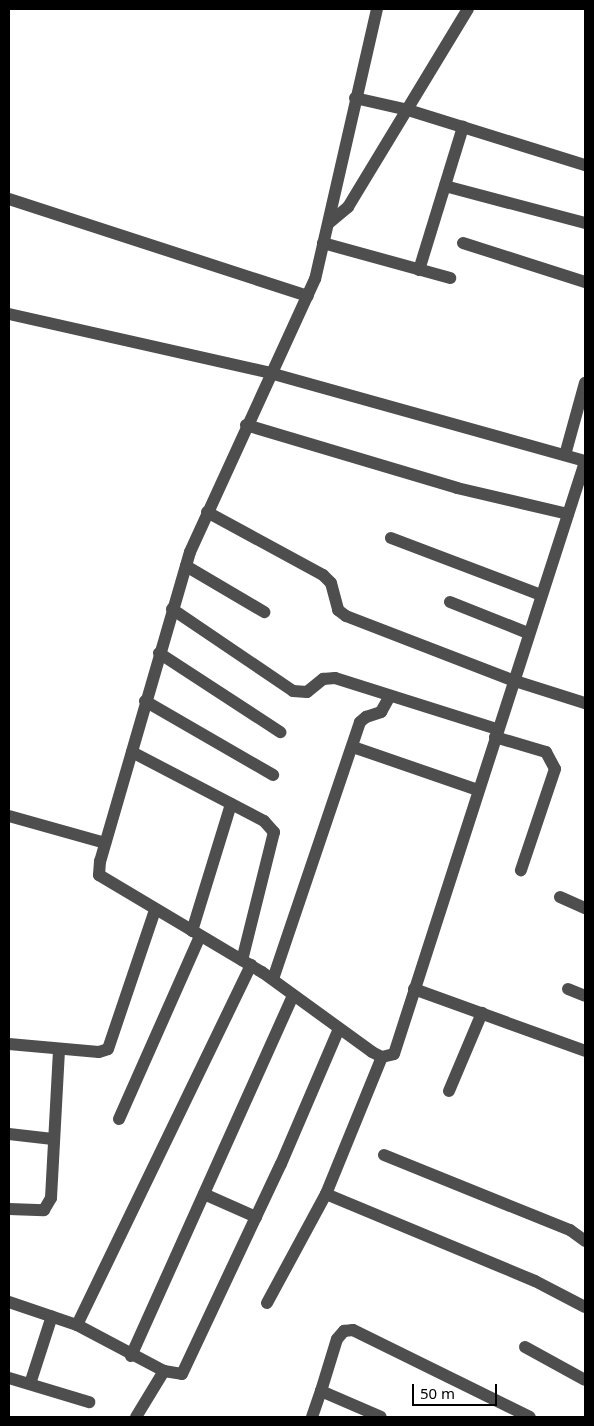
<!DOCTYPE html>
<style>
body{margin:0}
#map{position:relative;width:594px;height:1426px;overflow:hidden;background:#fff;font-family:"Noto Sans",sans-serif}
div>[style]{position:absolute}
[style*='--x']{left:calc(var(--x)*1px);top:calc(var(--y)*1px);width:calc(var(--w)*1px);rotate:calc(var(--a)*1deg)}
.minor>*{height:12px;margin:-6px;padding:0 6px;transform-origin:6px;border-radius:6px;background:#4e4e4e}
span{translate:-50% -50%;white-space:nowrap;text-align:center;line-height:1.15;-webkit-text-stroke:5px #fff;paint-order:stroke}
.frame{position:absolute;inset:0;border:10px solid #000;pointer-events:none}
.scale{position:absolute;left:412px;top:1384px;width:85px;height:22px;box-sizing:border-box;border:2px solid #000;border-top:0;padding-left:6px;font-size:15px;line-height:18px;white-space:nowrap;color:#000;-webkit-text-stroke:4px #fff;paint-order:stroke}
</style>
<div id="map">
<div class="minor">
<i style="--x:377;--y:9;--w:277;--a:102.9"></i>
<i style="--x:315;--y:279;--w:300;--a:114.6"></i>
<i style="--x:190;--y:552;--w:322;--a:106.2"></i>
<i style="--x:100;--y:861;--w:14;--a:94"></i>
<i style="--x:99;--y:875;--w:190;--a:30.8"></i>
<i style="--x:262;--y:972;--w:136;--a:36"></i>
<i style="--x:372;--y:1052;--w:11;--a:27"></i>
<i style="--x:382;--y:1057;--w:12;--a:-14"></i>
<i style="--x:394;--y:1054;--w:622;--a:-72.12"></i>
<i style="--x:355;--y:98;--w:54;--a:12.8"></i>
<i style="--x:408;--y:110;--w:185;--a:17.3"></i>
<i style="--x:445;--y:186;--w:145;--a:14.8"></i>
<i style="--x:9;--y:199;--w:314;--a:18"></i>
<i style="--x:329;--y:223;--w:25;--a:-40"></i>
<i style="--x:348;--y:207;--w:232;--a:-58.8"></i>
<i style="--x:323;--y:243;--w:132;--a:15.4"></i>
<i style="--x:463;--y:243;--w:128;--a:17.7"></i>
<i style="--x:419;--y:270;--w:150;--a:-72.9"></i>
<i style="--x:9;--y:314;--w:268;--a:12.7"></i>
<i style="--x:270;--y:373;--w:327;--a:15.6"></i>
<i style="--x:246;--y:425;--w:220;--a:16.6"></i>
<i style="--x:457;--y:488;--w:114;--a:13.2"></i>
<i style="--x:565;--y:455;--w:75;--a:-74.5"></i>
<i style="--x:207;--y:512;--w:132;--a:28.5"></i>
<i style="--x:323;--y:575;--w:11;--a:45"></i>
<i style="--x:331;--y:583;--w:28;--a:75"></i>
<i style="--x:338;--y:610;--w:10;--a:37"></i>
<i style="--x:346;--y:616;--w:178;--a:21.1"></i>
<i style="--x:512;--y:680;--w:77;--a:17.5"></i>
<i style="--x:391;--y:538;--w:160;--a:20.8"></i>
<i style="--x:186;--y:566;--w:91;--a:30.5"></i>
<i style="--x:450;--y:602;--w:84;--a:21.7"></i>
<i style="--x:172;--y:609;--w:146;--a:34.1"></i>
<i style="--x:293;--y:691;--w:14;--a:4"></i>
<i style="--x:307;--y:692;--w:21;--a:-39"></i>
<i style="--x:323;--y:679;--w:12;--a:-5"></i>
<i style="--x:335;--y:678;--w:170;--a:17.5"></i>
<i style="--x:159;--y:653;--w:145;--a:33.1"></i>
<i style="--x:145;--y:701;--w:148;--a:30"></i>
<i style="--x:495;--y:737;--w:53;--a:16.4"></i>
<i style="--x:546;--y:752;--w:19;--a:62"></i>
<i style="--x:555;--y:769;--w:107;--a:108.6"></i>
<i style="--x:353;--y:747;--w:132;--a:19"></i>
<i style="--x:132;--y:752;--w:149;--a:27.6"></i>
<i style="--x:264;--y:821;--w:15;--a:48"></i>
<i style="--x:274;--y:832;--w:132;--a:104"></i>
<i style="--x:9;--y:816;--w:100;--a:15.7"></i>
<i style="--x:560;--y:897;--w:27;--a:24"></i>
<i style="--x:192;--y:931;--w:133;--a:-72.9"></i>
<i style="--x:273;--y:979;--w:271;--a:-71.3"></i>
<i style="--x:360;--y:722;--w:8;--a:-40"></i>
<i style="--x:366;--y:717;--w:16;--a:-18"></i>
<i style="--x:381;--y:712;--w:18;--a:-61"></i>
<i style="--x:414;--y:989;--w:182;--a:19.9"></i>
<i style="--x:568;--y:989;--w:18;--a:22"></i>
<i style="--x:9;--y:1044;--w:90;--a:5.1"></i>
<i style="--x:99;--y:1052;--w:9;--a:-18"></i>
<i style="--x:108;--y:1049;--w:147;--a:-71.3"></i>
<i style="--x:449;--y:1091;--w:85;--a:-67.1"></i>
<i style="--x:119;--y:1119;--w:200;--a:-66.1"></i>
<i style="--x:9;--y:1134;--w:44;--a:6.5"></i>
<i style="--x:384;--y:1155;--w:201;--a:22"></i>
<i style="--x:570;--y:1230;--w:19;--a:36"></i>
<i style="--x:204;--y:1194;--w:57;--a:23.9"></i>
<i style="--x:326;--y:1194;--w:226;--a:22.6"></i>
<i style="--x:535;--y:1281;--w:56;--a:27.5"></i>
<i style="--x:9;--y:1209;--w:35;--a:2"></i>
<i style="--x:44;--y:1210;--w:14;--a:-60"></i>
<i style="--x:51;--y:1198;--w:149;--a:-86.9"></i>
<i style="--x:9;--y:1302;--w:72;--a:18.7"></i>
<i style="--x:267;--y:1303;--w:124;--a:-61.6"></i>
<i style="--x:326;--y:1194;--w:148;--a:-67.8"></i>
<i style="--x:525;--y:1347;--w:68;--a:28.8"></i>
<i style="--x:131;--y:1356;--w:395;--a:-65.8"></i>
<i style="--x:164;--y:1371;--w:98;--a:-152.1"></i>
<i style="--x:77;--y:1325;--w:400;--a:-64.2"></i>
<i style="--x:9;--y:1378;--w:84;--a:16.7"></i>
<i style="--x:30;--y:1384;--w:71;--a:-72.1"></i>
<i style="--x:321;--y:1391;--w:54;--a:-72.9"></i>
<i style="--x:337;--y:1339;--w:11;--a:-49"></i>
<i style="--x:344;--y:1331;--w:9;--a:-6"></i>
<i style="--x:353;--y:1330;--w:197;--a:26.2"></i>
<i style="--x:136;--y:1417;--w:54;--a:-58.7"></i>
<i style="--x:164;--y:1371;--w:18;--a:9"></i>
<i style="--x:182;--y:1374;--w:232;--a:-64.8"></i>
<i style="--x:281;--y:1164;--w:147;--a:-66.8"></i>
<i style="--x:312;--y:1417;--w:28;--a:-71"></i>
<i style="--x:321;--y:1391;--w:65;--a:23.4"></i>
</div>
<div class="frame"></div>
<div class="scale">50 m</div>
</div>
